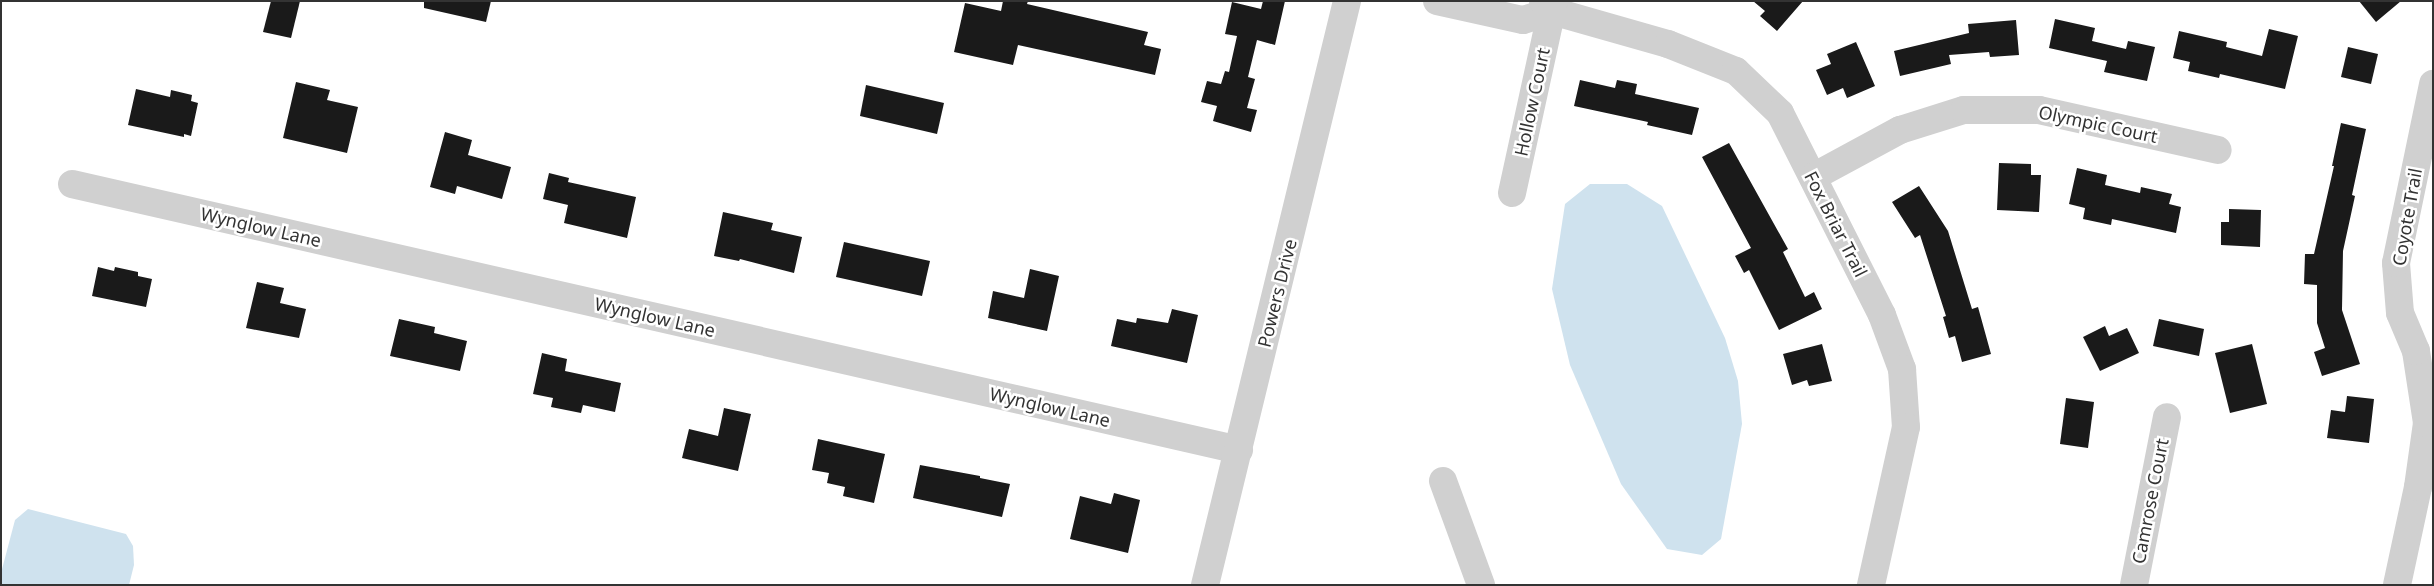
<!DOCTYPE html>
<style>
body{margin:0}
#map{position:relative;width:2434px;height:586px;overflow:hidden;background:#fff;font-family:"Noto Sans",sans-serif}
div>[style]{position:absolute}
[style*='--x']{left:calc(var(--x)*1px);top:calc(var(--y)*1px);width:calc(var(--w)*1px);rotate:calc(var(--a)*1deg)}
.water>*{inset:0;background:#cfe2ee}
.building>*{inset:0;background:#1a1a1a}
.minor>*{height:28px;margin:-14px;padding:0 14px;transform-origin:14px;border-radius:14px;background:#d0d0d0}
span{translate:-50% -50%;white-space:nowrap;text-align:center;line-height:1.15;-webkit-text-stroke:5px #fff;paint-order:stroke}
.street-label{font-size:18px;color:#333}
.frame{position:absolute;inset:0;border:2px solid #333;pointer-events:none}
</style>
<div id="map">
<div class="water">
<i style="clip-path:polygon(1590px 184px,1627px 184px,1662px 206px,1725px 338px,1738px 381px,1742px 424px,1721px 539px,1702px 555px,1667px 549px,1621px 484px,1570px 365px,1552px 289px,1565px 204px)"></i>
<i style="clip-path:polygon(28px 509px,126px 534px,133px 546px,134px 565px,129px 585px,1px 585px,1px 573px,15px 520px)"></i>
</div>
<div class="building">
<i style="clip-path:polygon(271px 1px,300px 1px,291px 38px,263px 32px)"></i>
<i style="clip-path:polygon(424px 1px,491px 1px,486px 22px,424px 8px)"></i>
<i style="clip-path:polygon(1003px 1px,1028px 1px,1027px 4px,1148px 32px,1144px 45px,1161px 49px,1155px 75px,1018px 45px,1013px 65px,954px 52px,965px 3px,1001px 11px)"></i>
<i style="clip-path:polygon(1263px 1px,1285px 1px,1275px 45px,1257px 40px,1248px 77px,1255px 79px,1247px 108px,1257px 110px,1251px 132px,1213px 121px,1217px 106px,1201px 102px,1207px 81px,1221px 84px,1225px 71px,1229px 72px,1237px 36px,1225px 34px,1232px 2px,1261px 9px)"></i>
<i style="clip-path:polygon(1753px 1px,1803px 1px,1777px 31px,1760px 16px,1765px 11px)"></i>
<i style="clip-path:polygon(2359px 1px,2401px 1px,2376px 22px)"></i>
<i style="clip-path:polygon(2055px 19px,2095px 28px,2092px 41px,2126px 49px,2128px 41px,2155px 47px,2147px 81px,2104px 72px,2107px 61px,2049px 48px)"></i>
<i style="clip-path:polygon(2016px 20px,2019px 55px,1990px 57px,1989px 52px,1949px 55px,1951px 64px,1900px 76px,1894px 51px,1969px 33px,1968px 24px)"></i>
<i style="clip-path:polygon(2269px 29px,2298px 36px,2285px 89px,2220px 74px,2219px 78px,2188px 71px,2190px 62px,2173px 58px,2179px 31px,2227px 42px,2226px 47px,2262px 56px)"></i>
<i style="clip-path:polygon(1856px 42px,1875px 86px,1847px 98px,1843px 88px,1827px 95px,1816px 70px,1831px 64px,1827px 54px)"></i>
<i style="clip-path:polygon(2348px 47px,2378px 54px,2371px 84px,2341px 77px)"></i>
<i style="clip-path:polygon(1580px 80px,1615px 88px,1617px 80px,1637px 84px,1635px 94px,1699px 108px,1692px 135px,1647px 125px,1648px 122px,1574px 106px)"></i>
<i style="clip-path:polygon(296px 82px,330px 90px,327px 100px,358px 107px,347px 153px,283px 138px)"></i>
<i style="clip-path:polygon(866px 85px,944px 103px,937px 134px,860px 116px)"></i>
<i style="clip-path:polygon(136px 89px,170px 97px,171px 90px,192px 95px,191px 101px,198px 103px,191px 136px,184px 134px,184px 137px,128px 125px)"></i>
<i style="clip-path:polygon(2341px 123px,2366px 129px,2352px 195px,2355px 196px,2343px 251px,2342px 310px,2360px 364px,2322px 376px,2314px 352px,2325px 348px,2317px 323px,2317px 285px,2304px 284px,2305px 254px,2314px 254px,2334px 166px,2332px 166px)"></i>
<i style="clip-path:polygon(445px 132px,472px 140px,468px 155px,511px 167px,502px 199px,457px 186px,455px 194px,430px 187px)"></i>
<i style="clip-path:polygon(1729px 143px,1788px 249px,1783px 252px,1805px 297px,1814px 292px,1822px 309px,1779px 330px,1749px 270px,1744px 273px,1735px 256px,1751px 248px,1702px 157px)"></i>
<i style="clip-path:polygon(1999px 163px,2031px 164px,2031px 175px,2041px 175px,2039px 212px,1997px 210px)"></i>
<i style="clip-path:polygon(2077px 168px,2107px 175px,2105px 185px,2140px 193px,2141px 187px,2172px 194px,2169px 204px,2181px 207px,2176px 233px,2112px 219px,2111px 225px,2083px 219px,2085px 208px,2069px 204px)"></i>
<i style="clip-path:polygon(549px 173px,569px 178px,568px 182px,636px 197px,627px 238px,564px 223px,568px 205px,543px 199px)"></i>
<i style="clip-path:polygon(1919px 186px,1948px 231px,1972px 309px,1978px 307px,1991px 354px,1962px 362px,1955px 336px,1949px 338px,1943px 317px,1946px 316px,1920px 235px,1915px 238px,1892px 202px)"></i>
<i style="clip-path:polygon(2229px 209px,2261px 210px,2260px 247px,2221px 245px,2221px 222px,2229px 222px)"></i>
<i style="clip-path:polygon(723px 212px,773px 223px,771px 230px,802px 237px,794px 273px,740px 259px,739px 261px,714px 256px)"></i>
<i style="clip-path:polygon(844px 242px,930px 261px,922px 296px,836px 277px)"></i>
<i style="clip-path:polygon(98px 267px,114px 271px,115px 267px,138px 272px,138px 276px,152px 279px,146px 307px,92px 296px)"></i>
<i style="clip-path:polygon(1030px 269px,1059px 276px,1047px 331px,988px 318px,993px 291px,1024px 298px)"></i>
<i style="clip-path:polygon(257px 282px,284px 288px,280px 303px,306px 309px,299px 338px,246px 328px)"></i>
<i style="clip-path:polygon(1172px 309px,1198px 315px,1187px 363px,1111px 346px,1117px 319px,1136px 323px,1137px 318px,1168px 323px)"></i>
<i style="clip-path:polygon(399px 319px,435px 327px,434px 333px,467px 341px,460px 371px,390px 356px)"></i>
<i style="clip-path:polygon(2159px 319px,2204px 329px,2199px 356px,2153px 346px)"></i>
<i style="clip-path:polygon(2105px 326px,2109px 336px,2127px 328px,2139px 353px,2100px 371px,2083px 337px)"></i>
<i style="clip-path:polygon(1822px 344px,1832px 381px,1809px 386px,1807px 380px,1792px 385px,1783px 354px)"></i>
<i style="clip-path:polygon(2252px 344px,2267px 404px,2230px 413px,2215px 353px)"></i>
<i style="clip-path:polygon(542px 353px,567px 359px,565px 371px,621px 383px,615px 412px,583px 405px,581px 413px,551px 407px,553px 398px,533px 394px)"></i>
<i style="clip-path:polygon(2347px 396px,2374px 399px,2369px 443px,2327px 438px,2331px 410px,2345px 412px)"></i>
<i style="clip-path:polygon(2066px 398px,2094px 402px,2088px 448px,2060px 444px)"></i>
<i style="clip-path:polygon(724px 408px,751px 414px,738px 471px,682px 458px,689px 429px,718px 436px)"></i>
<i style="clip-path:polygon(818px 439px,885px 454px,874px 503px,843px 496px,845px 487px,827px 483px,829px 473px,812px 470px)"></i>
<i style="clip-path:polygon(920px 465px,980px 476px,980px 478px,1010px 484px,1002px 517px,913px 498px)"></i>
<i style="clip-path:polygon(1114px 493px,1140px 500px,1128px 553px,1070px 539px,1080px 496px,1111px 504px)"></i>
</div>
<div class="minor">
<i style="--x:1437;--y:1;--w:88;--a:12.5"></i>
<i style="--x:1523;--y:20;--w:30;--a:-17"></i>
<i style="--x:1543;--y:1;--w:13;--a:48"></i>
<i style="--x:1552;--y:11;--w:121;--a:15.9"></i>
<i style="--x:1668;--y:44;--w:73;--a:21.7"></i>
<i style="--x:1736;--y:71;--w:61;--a:43.7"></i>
<i style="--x:1780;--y:113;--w:226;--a:63.2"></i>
<i style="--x:1882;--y:315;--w:58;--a:69.7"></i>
<i style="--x:1902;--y:369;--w:58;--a:86.1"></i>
<i style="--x:1906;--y:427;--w:162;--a:102.5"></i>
<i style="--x:1813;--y:177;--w:99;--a:-28.4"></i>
<i style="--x:1900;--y:130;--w:67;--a:-17.4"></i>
<i style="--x:1964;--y:110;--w:75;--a:0"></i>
<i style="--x:2039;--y:110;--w:183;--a:12.6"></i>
<i style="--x:72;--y:184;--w:1197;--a:12.84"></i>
<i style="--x:1512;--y:193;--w:197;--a:-77.7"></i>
<i style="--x:1443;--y:481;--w:111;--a:69.9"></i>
<i style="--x:1205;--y:585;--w:601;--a:-76.33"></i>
<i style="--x:2134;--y:585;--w:171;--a:-78.9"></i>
<i style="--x:2397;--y:585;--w:100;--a:-77.9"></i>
<i style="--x:2418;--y:487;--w:65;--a:-82"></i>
<i style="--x:2427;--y:423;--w:73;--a:-98.7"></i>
<i style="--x:2416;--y:351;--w:41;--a:-112.8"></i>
<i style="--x:2400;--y:313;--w:50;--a:-94.6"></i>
<i style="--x:2396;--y:263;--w:183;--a:-78.3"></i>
</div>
<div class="street-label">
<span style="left:1532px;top:102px;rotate:-78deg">Hollow Court</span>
<span style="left:2098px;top:124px;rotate:12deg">Olympic Court</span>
<span style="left:2407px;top:217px;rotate:-80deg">Coyote Trail</span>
<span style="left:1836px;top:224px;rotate:63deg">Fox Briar Trail</span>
<span style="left:261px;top:227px;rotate:13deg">Wynglow Lane</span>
<span style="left:1277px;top:293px;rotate:-76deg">Powers Drive</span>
<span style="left:655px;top:317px;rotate:13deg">Wynglow Lane</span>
<span style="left:1050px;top:407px;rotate:13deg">Wynglow Lane</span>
<span style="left:2150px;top:501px;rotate:-79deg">Camrose Court</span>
</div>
<div class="frame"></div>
</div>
